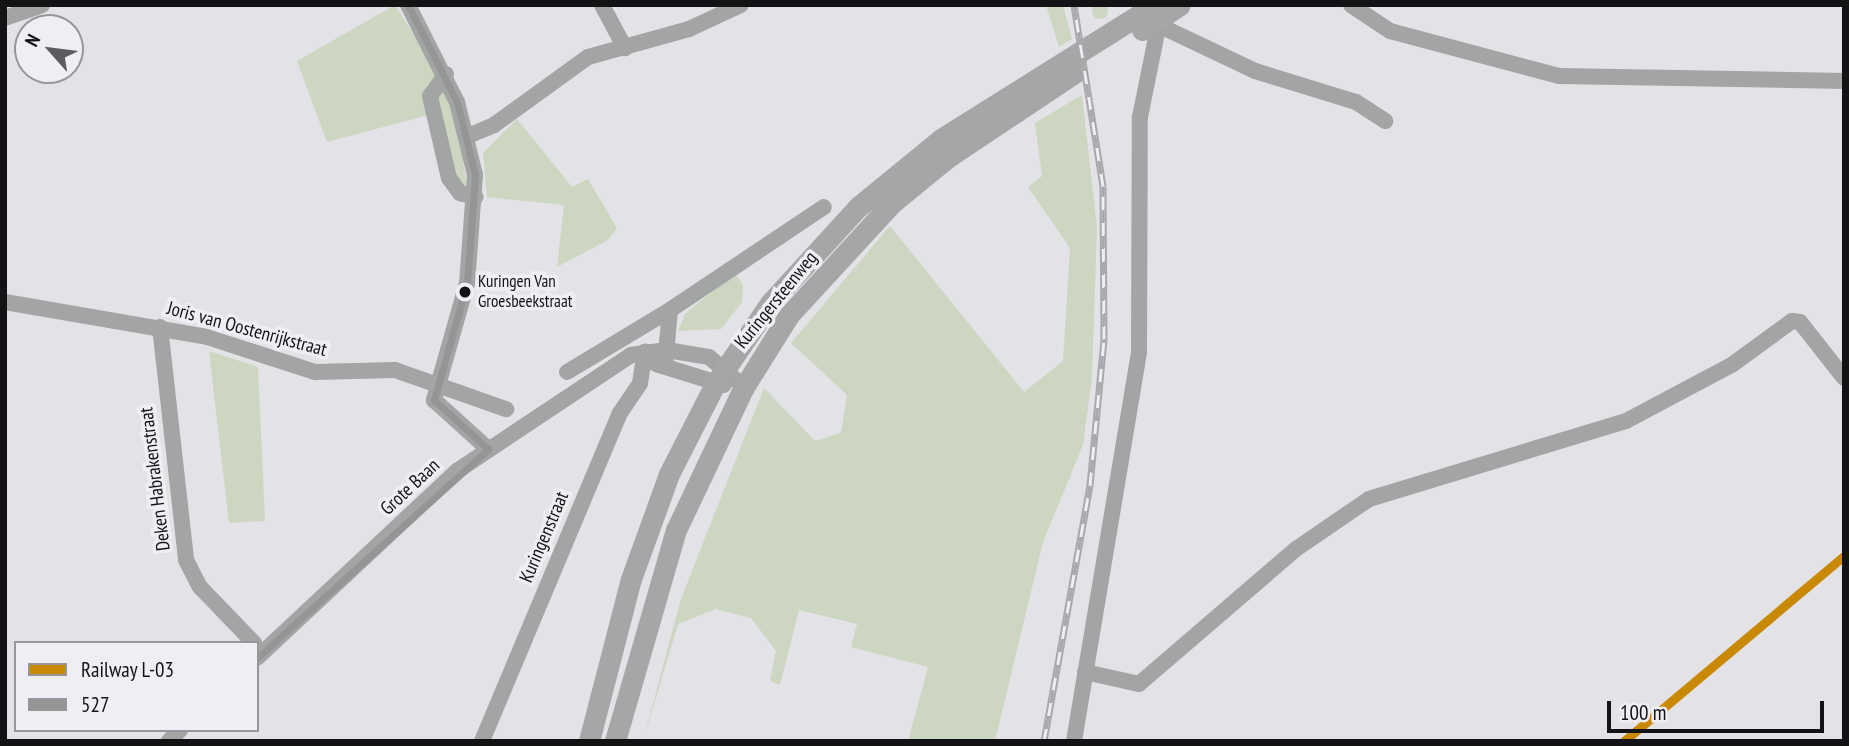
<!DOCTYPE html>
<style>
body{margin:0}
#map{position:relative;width:1849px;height:746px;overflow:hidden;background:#e3e2e7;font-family:"PT Sans Narrow",sans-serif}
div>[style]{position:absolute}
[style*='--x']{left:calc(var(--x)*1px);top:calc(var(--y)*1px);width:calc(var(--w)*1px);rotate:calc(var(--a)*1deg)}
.green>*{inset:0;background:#ccd6c0}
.round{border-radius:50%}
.minor>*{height:16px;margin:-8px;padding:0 8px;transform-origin:8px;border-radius:8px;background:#a3a4a4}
.major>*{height:21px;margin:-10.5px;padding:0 10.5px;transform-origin:10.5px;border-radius:10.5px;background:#a7a6a7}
.rail>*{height:7px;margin-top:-3.5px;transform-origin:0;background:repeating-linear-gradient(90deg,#f0eef5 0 13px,#a9a9ab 0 26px);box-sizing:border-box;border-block:2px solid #a9a9ab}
.bus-1>*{height:7px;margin:-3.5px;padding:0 3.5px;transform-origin:3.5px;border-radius:3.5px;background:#959596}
.rail-1>*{height:9px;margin:-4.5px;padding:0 4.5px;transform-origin:4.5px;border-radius:4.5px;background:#c98904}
.dots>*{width:19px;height:19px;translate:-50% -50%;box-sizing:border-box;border:4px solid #f0eef5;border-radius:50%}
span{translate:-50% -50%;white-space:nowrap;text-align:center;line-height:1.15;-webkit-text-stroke:7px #f0eef5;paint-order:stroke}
.bus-label{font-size:17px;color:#131315}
.left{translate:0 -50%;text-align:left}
.street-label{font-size:19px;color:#131315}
.frame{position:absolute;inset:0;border:7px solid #131315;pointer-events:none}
.legend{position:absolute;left:14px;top:641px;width:245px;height:91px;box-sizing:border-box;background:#f0eef5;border:2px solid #98969b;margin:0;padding:9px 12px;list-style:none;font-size:21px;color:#131315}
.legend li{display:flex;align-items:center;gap:14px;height:35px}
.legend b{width:35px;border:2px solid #98969b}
.north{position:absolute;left:14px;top:14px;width:70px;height:70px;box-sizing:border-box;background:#f0eef5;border:2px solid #98969b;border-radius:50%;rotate:298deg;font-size:19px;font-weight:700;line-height:28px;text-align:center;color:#131315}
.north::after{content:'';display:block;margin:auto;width:24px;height:32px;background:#5c5b5e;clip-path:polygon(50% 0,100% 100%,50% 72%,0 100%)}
.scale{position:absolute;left:1607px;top:701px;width:217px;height:32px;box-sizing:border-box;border:4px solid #131315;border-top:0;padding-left:9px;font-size:21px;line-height:24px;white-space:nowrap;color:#131315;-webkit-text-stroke:5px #f0eef5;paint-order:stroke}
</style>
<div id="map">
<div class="green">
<i class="round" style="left:1092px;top:3px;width:16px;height:16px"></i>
<i style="clip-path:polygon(395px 5px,436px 69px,432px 114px,327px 142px,297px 61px)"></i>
<i style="clip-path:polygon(1046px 5px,1063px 5px,1072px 39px,1059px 47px)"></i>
<i style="clip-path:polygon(445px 89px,459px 131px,467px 188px,456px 185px,435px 91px)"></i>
<i style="clip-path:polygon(1082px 95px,1097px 227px,1092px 377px,1083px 445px,1043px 542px,995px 741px,908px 741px,928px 667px,851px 647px,857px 624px,799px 610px,780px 685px,770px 681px,776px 651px,751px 618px,716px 609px,678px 624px,643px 741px,681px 599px,764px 388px,815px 441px,841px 433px,847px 395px,791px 343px,890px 226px,1024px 392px,1063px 361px,1070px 248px,1028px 187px,1042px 176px,1035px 123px)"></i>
<i style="clip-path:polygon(517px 119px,572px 187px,588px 179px,617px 228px,608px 240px,557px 267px,564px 205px,487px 197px,483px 153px)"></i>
<i style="clip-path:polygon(735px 273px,743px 285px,742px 302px,721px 329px,678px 331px,685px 314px)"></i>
<i style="clip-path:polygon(209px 351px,258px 367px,265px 521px,229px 523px)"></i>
</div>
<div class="minor">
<i style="--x:408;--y:5;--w:109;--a:63.2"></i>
<i style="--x:457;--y:102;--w:75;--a:76.1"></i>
<i style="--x:475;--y:175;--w:108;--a:94.2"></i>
<i style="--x:467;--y:283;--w:122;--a:105.8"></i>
<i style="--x:434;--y:400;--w:73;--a:42.2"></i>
<i style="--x:602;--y:5;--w:49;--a:61.9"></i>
<i style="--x:1351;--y:5;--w:47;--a:33.7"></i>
<i style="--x:1390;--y:31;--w:175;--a:14.9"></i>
<i style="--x:1559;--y:76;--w:285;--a:1"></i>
<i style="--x:5;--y:18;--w:39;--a:-19"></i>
<i style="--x:1154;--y:23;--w:112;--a:25.4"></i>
<i style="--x:1255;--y:71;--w:106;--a:17.1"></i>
<i style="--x:1356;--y:102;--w:35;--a:33"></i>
<i style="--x:446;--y:74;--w:27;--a:126"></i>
<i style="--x:430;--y:96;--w:84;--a:77"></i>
<i style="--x:449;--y:178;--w:19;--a:54"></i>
<i style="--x:460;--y:193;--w:16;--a:14"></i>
<i style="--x:468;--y:136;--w:28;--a:-23"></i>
<i style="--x:494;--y:125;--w:116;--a:-35.9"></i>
<i style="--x:588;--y:57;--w:105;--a:-15.5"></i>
<i style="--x:689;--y:29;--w:57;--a:-24.8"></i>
<i style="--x:5;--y:302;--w:205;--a:9.8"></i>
<i style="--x:207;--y:337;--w:114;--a:18"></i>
<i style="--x:315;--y:372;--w:80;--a:-1.4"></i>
<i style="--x:395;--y:370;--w:118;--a:19.4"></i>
<i style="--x:160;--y:327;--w:234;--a:83.6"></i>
<i style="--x:186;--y:560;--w:30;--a:63"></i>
<i style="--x:200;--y:587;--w:78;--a:46"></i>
<i style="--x:656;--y:364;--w:71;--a:17.2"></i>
<i style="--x:665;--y:365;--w:55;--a:-84.8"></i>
<i style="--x:670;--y:310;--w:185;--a:-33.8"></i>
<i style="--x:567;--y:372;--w:120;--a:-31"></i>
<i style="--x:257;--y:658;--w:274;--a:-43.1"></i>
<i style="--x:457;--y:471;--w:209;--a:-33.7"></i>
<i style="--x:631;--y:355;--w:36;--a:-8"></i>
<i style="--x:667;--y:350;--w:43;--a:9.5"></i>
<i style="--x:709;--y:357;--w:46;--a:40.6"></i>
<i style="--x:1085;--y:672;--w:55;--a:12.5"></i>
<i style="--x:1139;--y:684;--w:207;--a:-40.7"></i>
<i style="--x:1296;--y:549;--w:88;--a:-34.4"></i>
<i style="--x:1369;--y:499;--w:269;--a:-16.9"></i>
<i style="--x:1626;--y:421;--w:121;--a:-28"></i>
<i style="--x:1733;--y:364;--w:73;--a:-36.1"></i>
<i style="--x:1792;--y:321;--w:8;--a:7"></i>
<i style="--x:1800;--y:322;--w:71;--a:51.8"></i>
<i style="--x:169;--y:741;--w:16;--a:-45"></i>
<i style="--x:482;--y:741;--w:356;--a:-67.2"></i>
<i style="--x:620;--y:413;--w:36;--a:-56"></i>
<i style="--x:640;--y:383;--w:32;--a:-81"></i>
<i style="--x:1074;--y:741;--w:394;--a:-80.5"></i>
<i style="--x:1139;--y:352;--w:235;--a:-89.8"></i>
<i style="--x:1140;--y:117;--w:86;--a:-78.6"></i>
<i style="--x:1157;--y:33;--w:21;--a:-113"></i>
</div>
<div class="major">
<i style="--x:1142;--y:30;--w:45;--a:-33.3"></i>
<i style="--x:589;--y:741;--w:167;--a:-75.5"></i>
<i style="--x:631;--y:579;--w:112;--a:-70.1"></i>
<i style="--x:669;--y:474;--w:101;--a:-62.9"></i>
<i style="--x:715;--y:384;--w:99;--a:-55.7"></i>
<i style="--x:771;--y:302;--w:129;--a:-47.5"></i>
<i style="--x:858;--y:207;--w:107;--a:-39.3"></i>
<i style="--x:941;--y:139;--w:252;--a:-32.1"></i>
<i style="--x:615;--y:741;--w:220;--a:-73.9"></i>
<i style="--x:676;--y:530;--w:158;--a:-64.6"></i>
<i style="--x:744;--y:387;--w:85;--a:-58"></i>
<i style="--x:789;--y:315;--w:151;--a:-47.4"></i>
<i style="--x:891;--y:204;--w:72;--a:-39.4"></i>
<i style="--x:947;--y:158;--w:155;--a:-33.7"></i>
</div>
<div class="rail">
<i style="--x:1044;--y:741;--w:260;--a:-79.8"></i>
<i style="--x:1090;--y:485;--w:147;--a:-84.5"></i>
<i style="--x:1104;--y:339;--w:153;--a:-90.4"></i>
<i style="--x:1103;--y:186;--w:183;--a:-99.1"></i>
</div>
<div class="bus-1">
<i style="--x:408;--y:5;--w:109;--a:63.2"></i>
<i style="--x:457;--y:102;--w:75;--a:76.1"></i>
<i style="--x:475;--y:175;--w:108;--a:94.2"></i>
<i style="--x:467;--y:283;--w:122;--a:105.8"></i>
<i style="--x:434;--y:400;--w:73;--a:42.2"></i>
<i style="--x:257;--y:658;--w:312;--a:-42.1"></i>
</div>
<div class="rail-1">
<i style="--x:1624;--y:741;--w:287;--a:-40.1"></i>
</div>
<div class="dots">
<i style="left:465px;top:292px;background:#131315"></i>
</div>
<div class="bus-label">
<span class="left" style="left:478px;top:292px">Kuringen Van<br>Groesbeekstraat</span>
</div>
<div class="street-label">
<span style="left:776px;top:300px;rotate:-51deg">Kuringersteenweg</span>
<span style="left:247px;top:329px;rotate:15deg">Joris van Oostenrijkstraat</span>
<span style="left:155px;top:479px;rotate:-97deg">Deken Habrakenstraat</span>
<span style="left:410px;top:487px;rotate:-43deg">Grote Baan</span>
<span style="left:544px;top:537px;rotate:-67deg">Kuringenstraat</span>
</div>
<div class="frame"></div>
<ul class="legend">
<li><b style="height:9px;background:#c98904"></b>Railway L-03</li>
<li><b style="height:9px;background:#959596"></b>527</li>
</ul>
<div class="north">N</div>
<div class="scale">100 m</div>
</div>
